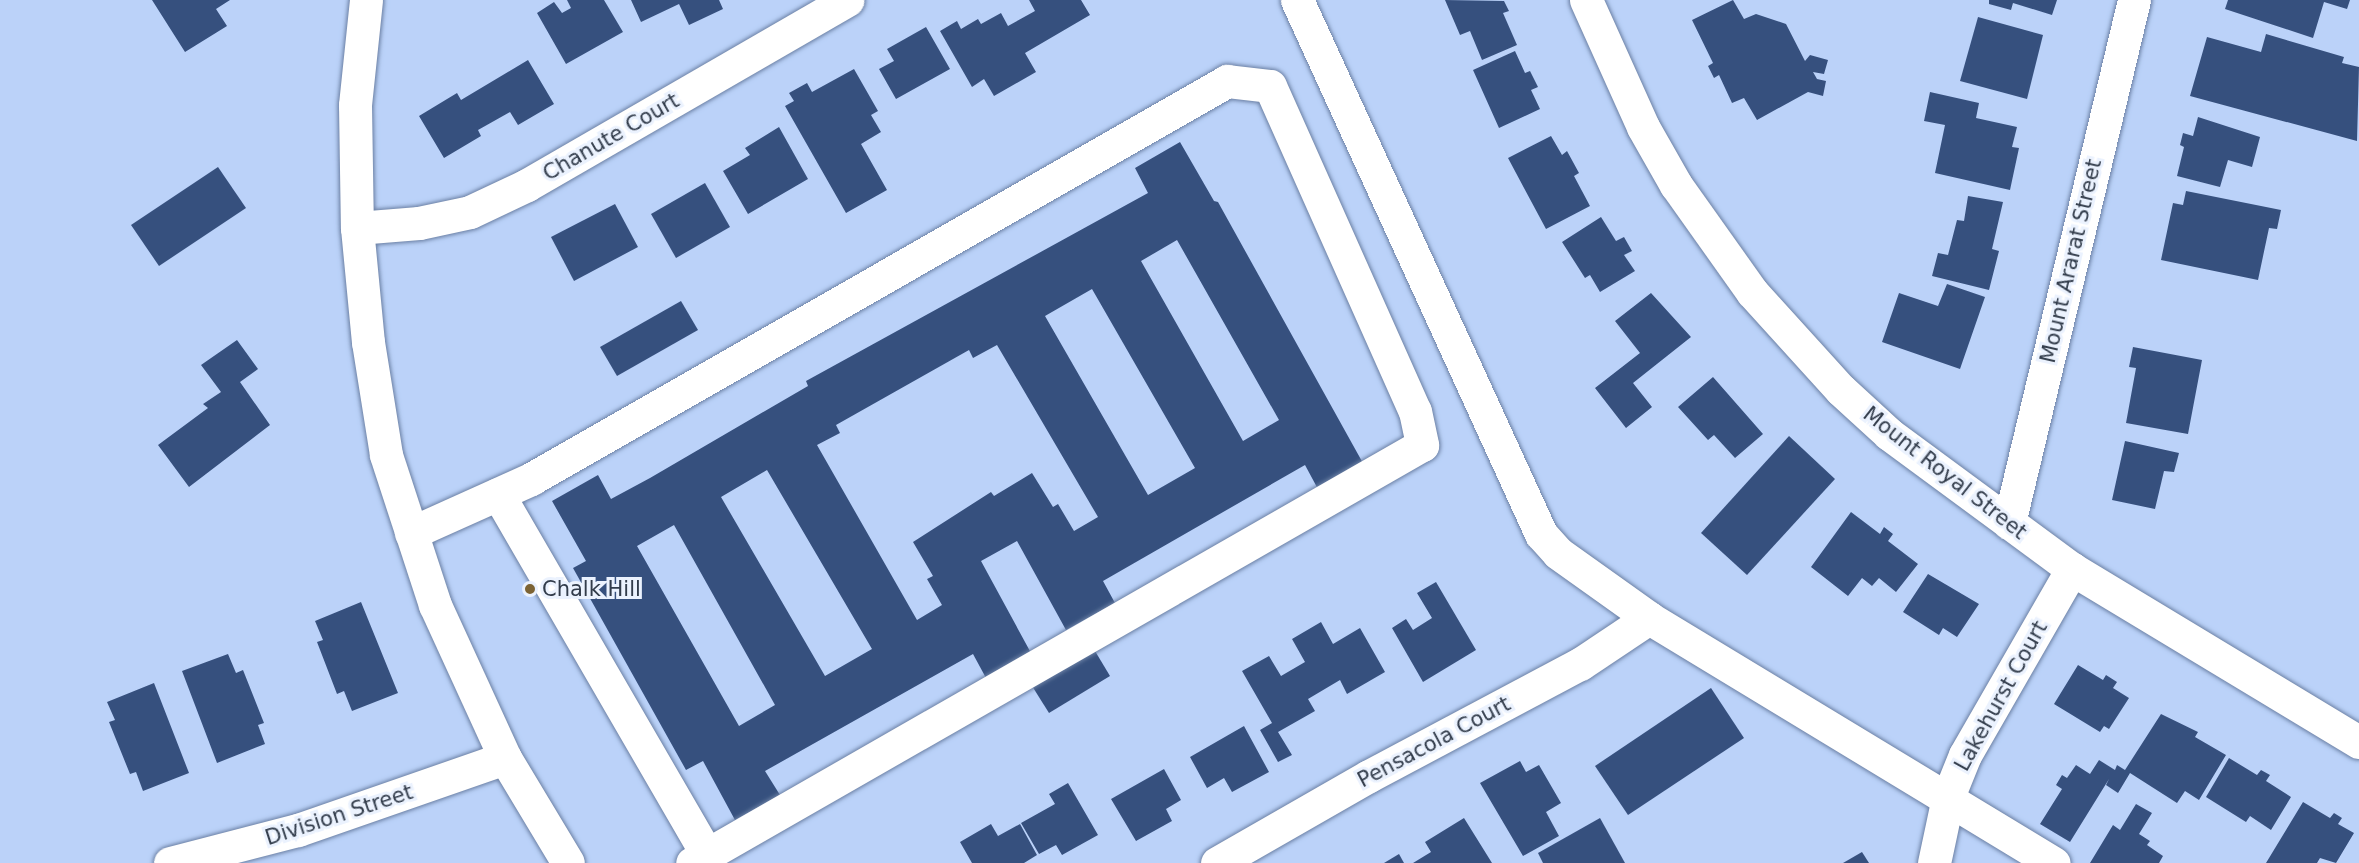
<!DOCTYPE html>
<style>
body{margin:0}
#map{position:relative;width:2359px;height:863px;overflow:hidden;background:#bbd2f9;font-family:"DejaVu Sans",sans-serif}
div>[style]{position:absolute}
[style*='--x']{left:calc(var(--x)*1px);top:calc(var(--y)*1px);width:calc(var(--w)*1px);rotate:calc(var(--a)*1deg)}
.building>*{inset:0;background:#36507e}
.roads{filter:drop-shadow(0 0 2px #6b80a4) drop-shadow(0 0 2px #6b80a4)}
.minor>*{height:33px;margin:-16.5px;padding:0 16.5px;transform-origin:16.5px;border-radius:16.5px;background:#fff}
.dots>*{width:16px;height:16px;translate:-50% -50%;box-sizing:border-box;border:3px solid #ebf2fe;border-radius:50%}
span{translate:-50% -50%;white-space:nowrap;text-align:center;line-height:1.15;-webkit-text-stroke:6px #ebf2fe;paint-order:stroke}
.street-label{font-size:21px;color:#323c4b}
.poi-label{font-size:21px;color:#323c4b}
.left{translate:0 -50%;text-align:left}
</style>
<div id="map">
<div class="building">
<i style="clip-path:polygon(152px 0,230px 0,216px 9px,227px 26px,185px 52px)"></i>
<i style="clip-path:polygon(567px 0,604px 0,623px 32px,566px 64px,537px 13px,554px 2px,562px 13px,571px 8px)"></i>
<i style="clip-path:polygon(631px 0,719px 0,723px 9px,689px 25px,679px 4px,641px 22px)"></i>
<i style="clip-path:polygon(1029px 0,1081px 0,1090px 15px,1025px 53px,1036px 72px,994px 96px,984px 79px,972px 87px,940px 31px,957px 21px,961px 29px,978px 19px,981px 24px,1001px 13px,1008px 26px,1035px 11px)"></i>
<i style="clip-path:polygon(1445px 0,1504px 1px,1509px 11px,1503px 13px,1517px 45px,1482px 60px,1470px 31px,1460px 35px)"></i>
<i style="clip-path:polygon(1733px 0,1744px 19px,1756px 14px,1786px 24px,1805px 61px,1810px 55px,1828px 60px,1824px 74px,1813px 72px,1817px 79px,1826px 81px,1823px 96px,1808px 92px,1757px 120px,1744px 98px,1732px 103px,1719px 75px,1714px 78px,1708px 66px,1713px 63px,1692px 20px)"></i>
<i style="clip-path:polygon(1989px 0,2057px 0,2052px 15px,2013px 3px,2011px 10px,1989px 4px)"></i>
<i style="clip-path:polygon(2228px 0,2350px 0,2347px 9px,2324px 2px,2313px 38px,2225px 9px)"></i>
<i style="clip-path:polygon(1978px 17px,2043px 35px,2027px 99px,1960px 81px)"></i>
<i style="clip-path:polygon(926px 27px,950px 69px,896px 99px,879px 69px,894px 61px,887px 49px)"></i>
<i style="clip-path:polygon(2266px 34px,2344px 57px,2342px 63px,2359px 67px,2357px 141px,2190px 96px,2207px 37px,2261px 52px)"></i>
<i style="clip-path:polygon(1515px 51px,1525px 73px,1530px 71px,1538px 87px,1531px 90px,1540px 109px,1499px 128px,1473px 70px)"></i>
<i style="clip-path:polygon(528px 60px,554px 104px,518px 125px,510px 112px,478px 130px,481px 136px,444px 158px,419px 116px,457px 93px,461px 100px)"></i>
<i style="clip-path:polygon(854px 69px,878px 111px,871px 115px,881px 132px,861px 144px,887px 190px,846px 213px,785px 106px,794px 101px,789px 93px,807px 83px,812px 92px)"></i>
<i style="clip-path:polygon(1930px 92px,1979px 103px,1976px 118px,2017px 127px,2012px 147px,2019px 148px,2010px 190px,1935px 173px,1945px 125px,1924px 121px)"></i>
<i style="clip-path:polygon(2198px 117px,2260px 137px,2252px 167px,2228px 160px,2220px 187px,2177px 176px,2184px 147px,2180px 145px,2183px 133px,2193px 136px)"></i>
<i style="clip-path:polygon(779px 127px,808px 179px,748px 214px,723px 171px,750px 155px,745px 148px)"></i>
<i style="clip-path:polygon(1551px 136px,1562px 155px,1567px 151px,1579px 173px,1574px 176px,1590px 206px,1546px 229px,1508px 158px)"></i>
<i style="clip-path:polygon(evenodd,1180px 142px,1214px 201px,1218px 202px,1364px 465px,1319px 491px,1305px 465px,1103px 581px,1115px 603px,1066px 630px,1017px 541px,981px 561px,1031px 653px,986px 678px,973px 654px,765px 771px,780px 795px,735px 820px,703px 761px,686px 770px,573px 568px,586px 561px,552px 501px,598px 475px,611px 499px,650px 478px,808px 386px,806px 381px,1148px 193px,1135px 168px,1180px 142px,1177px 240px,1279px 420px,1243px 441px,1141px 261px,1177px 240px,1180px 142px,1092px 289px,1195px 468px,1148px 495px,1045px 316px,1092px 289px,1180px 142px,997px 345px,1098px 517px,1074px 531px,1058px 504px,1053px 507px,1032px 473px,994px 496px,991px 492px,913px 542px,933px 576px,927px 579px,942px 605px,917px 620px,817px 445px,840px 433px,836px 425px,969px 350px,973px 358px,997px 345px,1180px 142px,767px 470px,872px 649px,825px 676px,721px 497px,767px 470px,1180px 142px,674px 525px,775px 705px,739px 726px,637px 546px,674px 525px)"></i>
<i style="clip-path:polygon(218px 167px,246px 208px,159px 266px,131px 225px)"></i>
<i style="clip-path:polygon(705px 183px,730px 227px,676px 258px,651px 214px)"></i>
<i style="clip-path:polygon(2186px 191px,2281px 210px,2277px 229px,2269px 228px,2258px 280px,2161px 260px,2173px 203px,2183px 205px)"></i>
<i style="clip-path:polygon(1968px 196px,2003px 202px,1992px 249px,1999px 251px,1989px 290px,1932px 276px,1938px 253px,1948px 255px,1957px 220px,1964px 221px)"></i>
<i style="clip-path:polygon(615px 204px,638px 247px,574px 281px,551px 237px)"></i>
<i style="clip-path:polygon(1601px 217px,1616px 241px,1624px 237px,1632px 251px,1624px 255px,1635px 271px,1600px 292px,1590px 275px,1585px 278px,1562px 242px)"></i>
<i style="clip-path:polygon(1947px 284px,1985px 297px,1960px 369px,1882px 342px,1899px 293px,1938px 306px)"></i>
<i style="clip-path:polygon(1651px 293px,1691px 337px,1633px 383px,1652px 407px,1626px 428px,1595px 388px,1640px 353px,1615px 321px)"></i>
<i style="clip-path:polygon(681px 301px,698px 330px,617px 376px,600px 347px)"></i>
<i style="clip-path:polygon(237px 340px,258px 369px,240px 382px,270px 425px,189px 487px,158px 445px,208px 408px,203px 404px,221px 392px,201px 365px)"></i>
<i style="clip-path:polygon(2133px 347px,2202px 360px,2188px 434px,2126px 423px,2136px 368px,2129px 367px)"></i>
<i style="clip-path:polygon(1713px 377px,1763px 434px,1735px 458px,1714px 435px,1708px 440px,1678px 407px)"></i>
<i style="clip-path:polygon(1789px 436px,1835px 479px,1747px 575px,1701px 533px)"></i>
<i style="clip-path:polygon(2125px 441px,2179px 453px,2174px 472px,2164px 471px,2155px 509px,2112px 500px)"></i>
<i style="clip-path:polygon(1851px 512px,1880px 534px,1884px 527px,1893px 534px,1888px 541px,1918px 564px,1896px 592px,1879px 578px,1872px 586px,1862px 578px,1848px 596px,1811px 567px)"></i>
<i style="clip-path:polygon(1928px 574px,1979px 604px,1957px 637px,1943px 628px,1939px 635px,1903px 612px)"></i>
<i style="clip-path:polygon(1436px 582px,1476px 650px,1423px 682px,1392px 628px,1406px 619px,1413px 630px,1432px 618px,1417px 593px)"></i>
<i style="clip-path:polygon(361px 602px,398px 693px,352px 711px,344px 691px,337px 694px,317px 642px,323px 640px,315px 621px)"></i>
<i style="clip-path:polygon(1321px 622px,1333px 644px,1360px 628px,1385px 672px,1347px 694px,1340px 680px,1308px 699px,1315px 711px,1278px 732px,1292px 755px,1278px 762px,1260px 730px,1272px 723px,1242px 671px,1269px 656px,1281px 676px,1305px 662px,1292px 639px)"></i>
<i style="clip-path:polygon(1089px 641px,1110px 676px,1049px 713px,1027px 678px)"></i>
<i style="clip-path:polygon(228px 654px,236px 673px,243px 670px,264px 723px,258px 725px,265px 744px,217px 763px,182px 671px)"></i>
<i style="clip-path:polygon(2078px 665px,2103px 680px,2106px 675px,2117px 682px,2113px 688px,2129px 698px,2109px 729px,2104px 726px,2100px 732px,2054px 704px)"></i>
<i style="clip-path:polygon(154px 683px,189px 773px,143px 791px,136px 772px,130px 774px,109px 722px,115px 720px,107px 702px)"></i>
<i style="clip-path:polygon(1711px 688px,1744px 738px,1628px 815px,1595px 766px)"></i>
<i style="clip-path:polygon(2161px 714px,2198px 732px,2195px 737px,2226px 755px,2199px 800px,2185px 791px,2177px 803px,2130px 773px,2118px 793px,2106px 785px,2109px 779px,2070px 842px,2040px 824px,2062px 789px,2056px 785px,2062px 775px,2067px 778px,2076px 765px,2090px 774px,2099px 760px,2115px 770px,2117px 765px,2125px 770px)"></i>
<i style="clip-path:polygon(1244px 726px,1269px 772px,1232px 792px,1224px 778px,1207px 788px,1190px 757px)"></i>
<i style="clip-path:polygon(2229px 758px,2257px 775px,2261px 770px,2270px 775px,2266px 781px,2291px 797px,2271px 830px,2250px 816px,2246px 822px,2206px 797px)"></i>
<i style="clip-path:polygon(1520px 761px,1526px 772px,1539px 765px,1561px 803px,1546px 812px,1559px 836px,1523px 856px,1480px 783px)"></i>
<i style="clip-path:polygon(1164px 769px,1181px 800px,1166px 809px,1172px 821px,1136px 841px,1111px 799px)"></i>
<i style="clip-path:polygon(1068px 783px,1098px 835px,1062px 855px,1056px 845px,1039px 854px,1021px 823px,1055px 804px,1049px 794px)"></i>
<i style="clip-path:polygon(2303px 802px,2330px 818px,2334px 813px,2342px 818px,2338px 824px,2354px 833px,2336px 863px,2320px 858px,2317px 863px,2266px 863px)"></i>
<i style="clip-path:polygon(2136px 804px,2152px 813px,2139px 834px,2150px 841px,2147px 845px,2163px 856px,2159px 863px,2090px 863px,2113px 825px,2120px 830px)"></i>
<i style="clip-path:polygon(1464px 818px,1492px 863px,1413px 863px,1431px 852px,1425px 842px)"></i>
<i style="clip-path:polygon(1600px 818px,1625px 863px,1543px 863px,1538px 853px)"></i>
<i style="clip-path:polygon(991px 824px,998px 836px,1020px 824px,1037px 855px,1024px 863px,972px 863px,960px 842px)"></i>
<i style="clip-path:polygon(1862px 852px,1869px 863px,1843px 863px)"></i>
<i style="clip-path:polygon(1399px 854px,1404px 863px,1384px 863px)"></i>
</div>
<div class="roads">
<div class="minor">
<i style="--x:366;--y:0;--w:106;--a:96"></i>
<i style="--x:355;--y:105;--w:123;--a:89.1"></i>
<i style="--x:357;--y:228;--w:115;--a:84.5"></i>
<i style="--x:368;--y:342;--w:114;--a:80.9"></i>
<i style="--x:386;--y:455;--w:158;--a:71.9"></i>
<i style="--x:435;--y:605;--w:168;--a:65.4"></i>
<i style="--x:505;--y:758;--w:122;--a:59"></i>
<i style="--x:1297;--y:0;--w:587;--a:65.44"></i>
<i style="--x:1541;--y:534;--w:25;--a:48"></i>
<i style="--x:1558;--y:553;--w:112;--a:35.5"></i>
<i style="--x:1649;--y:618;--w:473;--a:31.2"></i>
<i style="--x:1586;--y:0;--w:139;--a:65.8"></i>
<i style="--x:1643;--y:127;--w:67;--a:60.4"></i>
<i style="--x:1676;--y:185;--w:131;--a:54.6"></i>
<i style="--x:1752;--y:292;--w:132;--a:47.8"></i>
<i style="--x:1841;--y:390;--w:65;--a:42.5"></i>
<i style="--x:1889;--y:434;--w:227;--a:36.4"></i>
<i style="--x:2072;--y:569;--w:335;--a:31.1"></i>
<i style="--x:357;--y:228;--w:62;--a:-4.6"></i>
<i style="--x:419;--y:223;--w:52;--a:-12.2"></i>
<i style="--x:470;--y:212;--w:63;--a:-25.3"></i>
<i style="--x:527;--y:185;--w:370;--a:-30"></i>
<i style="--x:498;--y:494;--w:417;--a:59.9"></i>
<i style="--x:2009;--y:523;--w:538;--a:-76.56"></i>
<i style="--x:411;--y:533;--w:132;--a:-24.2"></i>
<i style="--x:531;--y:479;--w:802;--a:-29.76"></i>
<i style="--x:1227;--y:81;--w:43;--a:6.6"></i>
<i style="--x:1270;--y:86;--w:356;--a:66"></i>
<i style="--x:1415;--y:411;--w:35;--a:78"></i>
<i style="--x:1422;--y:445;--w:841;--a:150.2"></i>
<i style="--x:170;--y:863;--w:132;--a:-14.5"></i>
<i style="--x:298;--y:830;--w:219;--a:-19.2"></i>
<i style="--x:1217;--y:863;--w:175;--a:-29.8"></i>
<i style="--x:1369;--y:776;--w:239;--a:-28"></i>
<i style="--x:1580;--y:664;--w:83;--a:-33.7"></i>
<i style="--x:1934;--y:863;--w:67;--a:-78"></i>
<i style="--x:1948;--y:797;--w:45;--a:-68"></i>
<i style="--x:1965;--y:755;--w:215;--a:-60.1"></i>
</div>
</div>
<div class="dots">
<i style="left:530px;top:589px;background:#7c6334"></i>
</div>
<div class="street-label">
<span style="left:611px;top:137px;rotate:-30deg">Chanute Court</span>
<span style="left:2071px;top:261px;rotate:-77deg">Mount Ararat Street</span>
<span style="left:1945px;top:473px;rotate:38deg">Mount Royal Street</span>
<span style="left:2001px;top:696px;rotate:-61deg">Lakehurst Court</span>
<span style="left:1434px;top:742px;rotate:-28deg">Pensacola Court</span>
<span style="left:339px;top:815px;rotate:-18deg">Division Street</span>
</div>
<div class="poi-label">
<span class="left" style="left:542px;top:589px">Chalk Hill</span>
</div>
</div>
